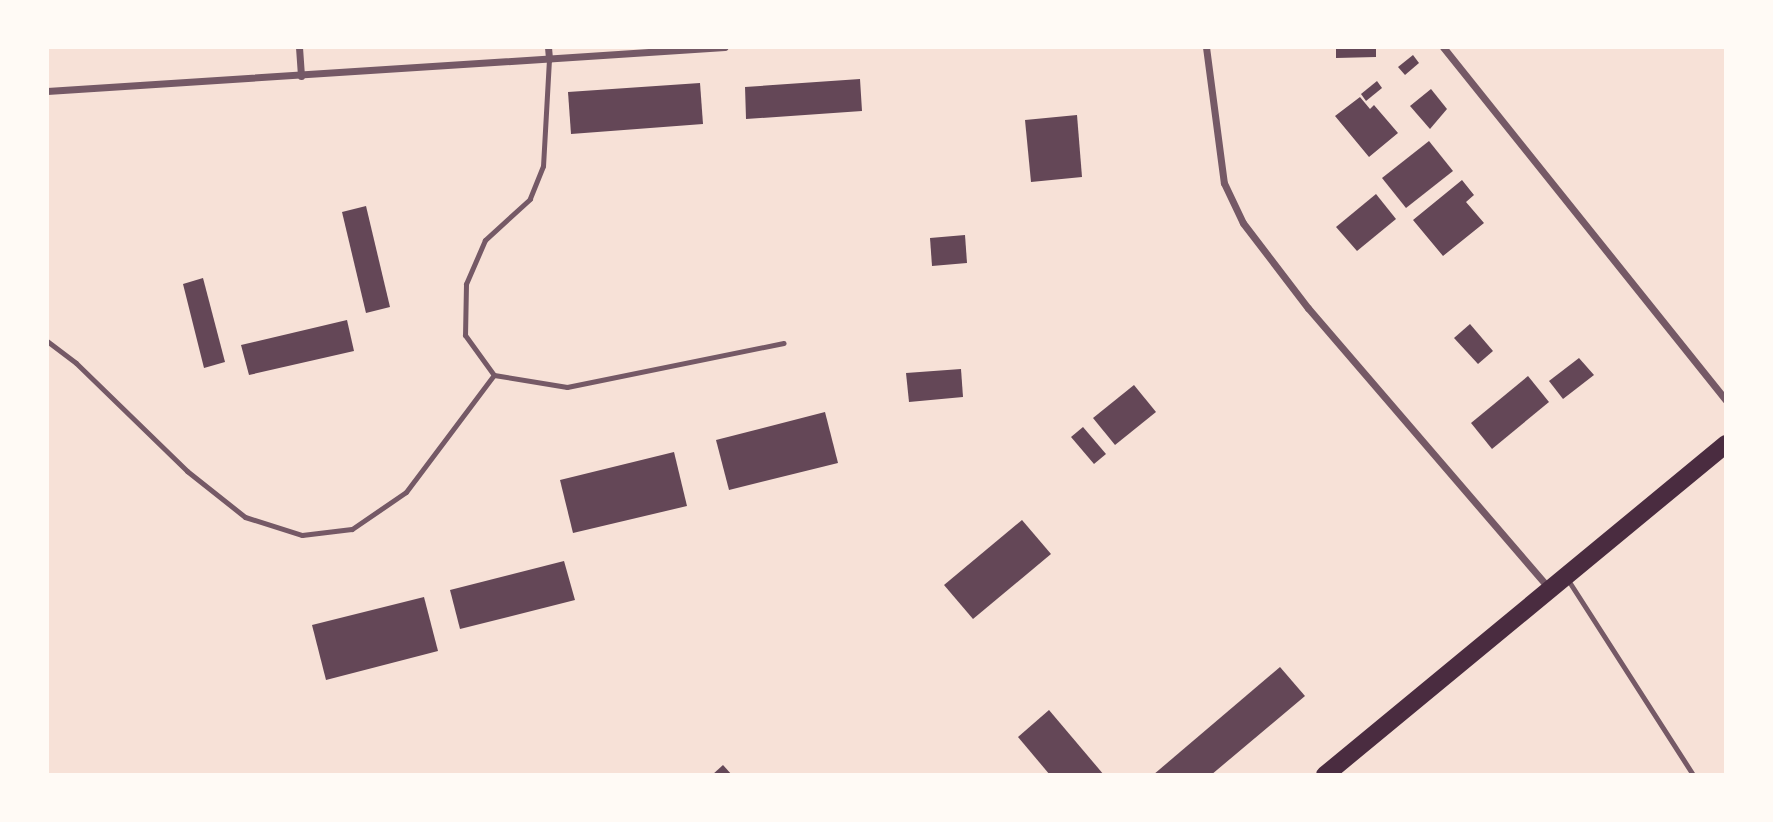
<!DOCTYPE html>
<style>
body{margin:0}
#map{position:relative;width:1773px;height:822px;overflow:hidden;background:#f7e1d7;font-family:Poppins,sans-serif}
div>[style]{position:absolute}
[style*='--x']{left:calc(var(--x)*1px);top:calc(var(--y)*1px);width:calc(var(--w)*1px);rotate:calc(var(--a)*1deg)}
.building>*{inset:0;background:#644757}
.service>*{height:5px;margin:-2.5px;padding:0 2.5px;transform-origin:2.5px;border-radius:2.5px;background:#755966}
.minor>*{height:7px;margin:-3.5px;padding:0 3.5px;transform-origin:3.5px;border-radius:3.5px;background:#755966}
.primary>*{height:18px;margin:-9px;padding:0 9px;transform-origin:9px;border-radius:9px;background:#4a2c40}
span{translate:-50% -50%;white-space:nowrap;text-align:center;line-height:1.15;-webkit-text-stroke:7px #fffaf5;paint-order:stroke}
.frame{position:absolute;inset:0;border:49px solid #fffaf5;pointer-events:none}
</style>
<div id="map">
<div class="building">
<i style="clip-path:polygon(1336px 47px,1376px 47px,1376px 57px,1336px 58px)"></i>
<i style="clip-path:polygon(1413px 55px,1419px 63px,1405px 75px,1398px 67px)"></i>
<i style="clip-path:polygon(860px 79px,862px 111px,746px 119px,745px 87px)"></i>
<i style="clip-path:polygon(1377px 81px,1382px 88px,1366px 101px,1361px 94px)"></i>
<i style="clip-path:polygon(700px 83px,703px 124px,571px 134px,568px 92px)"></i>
<i style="clip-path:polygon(1431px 89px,1447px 109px,1430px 129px,1410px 106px)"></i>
<i style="clip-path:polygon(1360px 97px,1370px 109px,1374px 105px,1398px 133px,1369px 157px,1335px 116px)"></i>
<i style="clip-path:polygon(1077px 115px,1082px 177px,1031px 182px,1025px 120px)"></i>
<i style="clip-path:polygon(1429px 141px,1453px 171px,1406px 208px,1382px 178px)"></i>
<i style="clip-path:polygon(1462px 180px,1474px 195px,1466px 202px,1484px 223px,1443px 256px,1413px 220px)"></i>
<i style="clip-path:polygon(1376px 194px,1396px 219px,1357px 251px,1336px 227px)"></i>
<i style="clip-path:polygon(366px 206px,390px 307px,366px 313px,342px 212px)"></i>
<i style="clip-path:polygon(965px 235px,967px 263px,932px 266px,930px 238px)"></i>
<i style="clip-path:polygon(203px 278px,225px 362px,204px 368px,183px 284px)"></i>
<i style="clip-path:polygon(347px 320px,354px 351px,249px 375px,241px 345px)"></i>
<i style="clip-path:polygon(1470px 324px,1493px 351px,1478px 364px,1454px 338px)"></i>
<i style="clip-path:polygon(1579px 358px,1594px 375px,1563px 399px,1549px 381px)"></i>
<i style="clip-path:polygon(961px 369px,963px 397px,909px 402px,906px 373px)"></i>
<i style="clip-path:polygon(1528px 376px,1549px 402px,1492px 449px,1471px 423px)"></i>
<i style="clip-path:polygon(1134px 385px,1156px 412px,1115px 445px,1093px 418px)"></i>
<i style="clip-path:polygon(825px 412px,838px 463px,729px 490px,716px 440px)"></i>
<i style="clip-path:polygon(1083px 427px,1106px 454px,1094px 464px,1071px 437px)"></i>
<i style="clip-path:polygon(674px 452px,687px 506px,573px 533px,560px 480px)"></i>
<i style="clip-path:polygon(1022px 520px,1051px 554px,973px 619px,944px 585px)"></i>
<i style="clip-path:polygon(564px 561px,575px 600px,460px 629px,450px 590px)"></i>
<i style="clip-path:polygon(424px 597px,438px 651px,326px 680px,312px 625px)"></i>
<i style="clip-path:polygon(1280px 667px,1305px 696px,1211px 775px,1153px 775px)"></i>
<i style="clip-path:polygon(1049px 710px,1104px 775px,1050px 775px,1018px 737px)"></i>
<i style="clip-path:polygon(723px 765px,732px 775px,712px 775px)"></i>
</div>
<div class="service">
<i style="--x:549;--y:59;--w:107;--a:93.2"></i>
<i style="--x:543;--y:166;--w:35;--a:112"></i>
<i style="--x:530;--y:199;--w:61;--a:137.7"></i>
<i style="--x:485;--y:240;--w:48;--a:113.4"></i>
<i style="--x:466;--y:284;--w:51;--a:91.1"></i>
<i style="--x:465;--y:335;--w:49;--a:54.1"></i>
<i style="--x:494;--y:375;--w:74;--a:9.3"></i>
<i style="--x:567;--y:387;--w:221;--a:-11.5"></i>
<i style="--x:47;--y:341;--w:36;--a:37"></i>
<i style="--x:76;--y:363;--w:155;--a:44.2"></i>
<i style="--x:187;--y:471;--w:74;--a:38.4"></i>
<i style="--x:245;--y:517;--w:60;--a:17.5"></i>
<i style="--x:302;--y:535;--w:50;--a:-6.8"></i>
<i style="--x:352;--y:529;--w:65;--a:-34.4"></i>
<i style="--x:406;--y:492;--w:146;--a:-53.1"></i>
<i style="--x:1568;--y:580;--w:232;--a:57.3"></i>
</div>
<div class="minor">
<i style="--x:299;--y:47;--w:29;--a:86"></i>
<i style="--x:548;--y:47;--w:12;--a:85"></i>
<i style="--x:1206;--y:47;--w:137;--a:82.5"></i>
<i style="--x:1224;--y:183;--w:44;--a:64.6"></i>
<i style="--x:1243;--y:223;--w:107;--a:52.6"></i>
<i style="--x:1308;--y:308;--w:369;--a:49.3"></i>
<i style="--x:1443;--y:47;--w:452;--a:51.3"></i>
<i style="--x:47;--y:91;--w:679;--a:-3.71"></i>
</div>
<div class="primary">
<i style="--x:1325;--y:775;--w:520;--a:-39.54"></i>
</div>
<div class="frame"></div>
</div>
